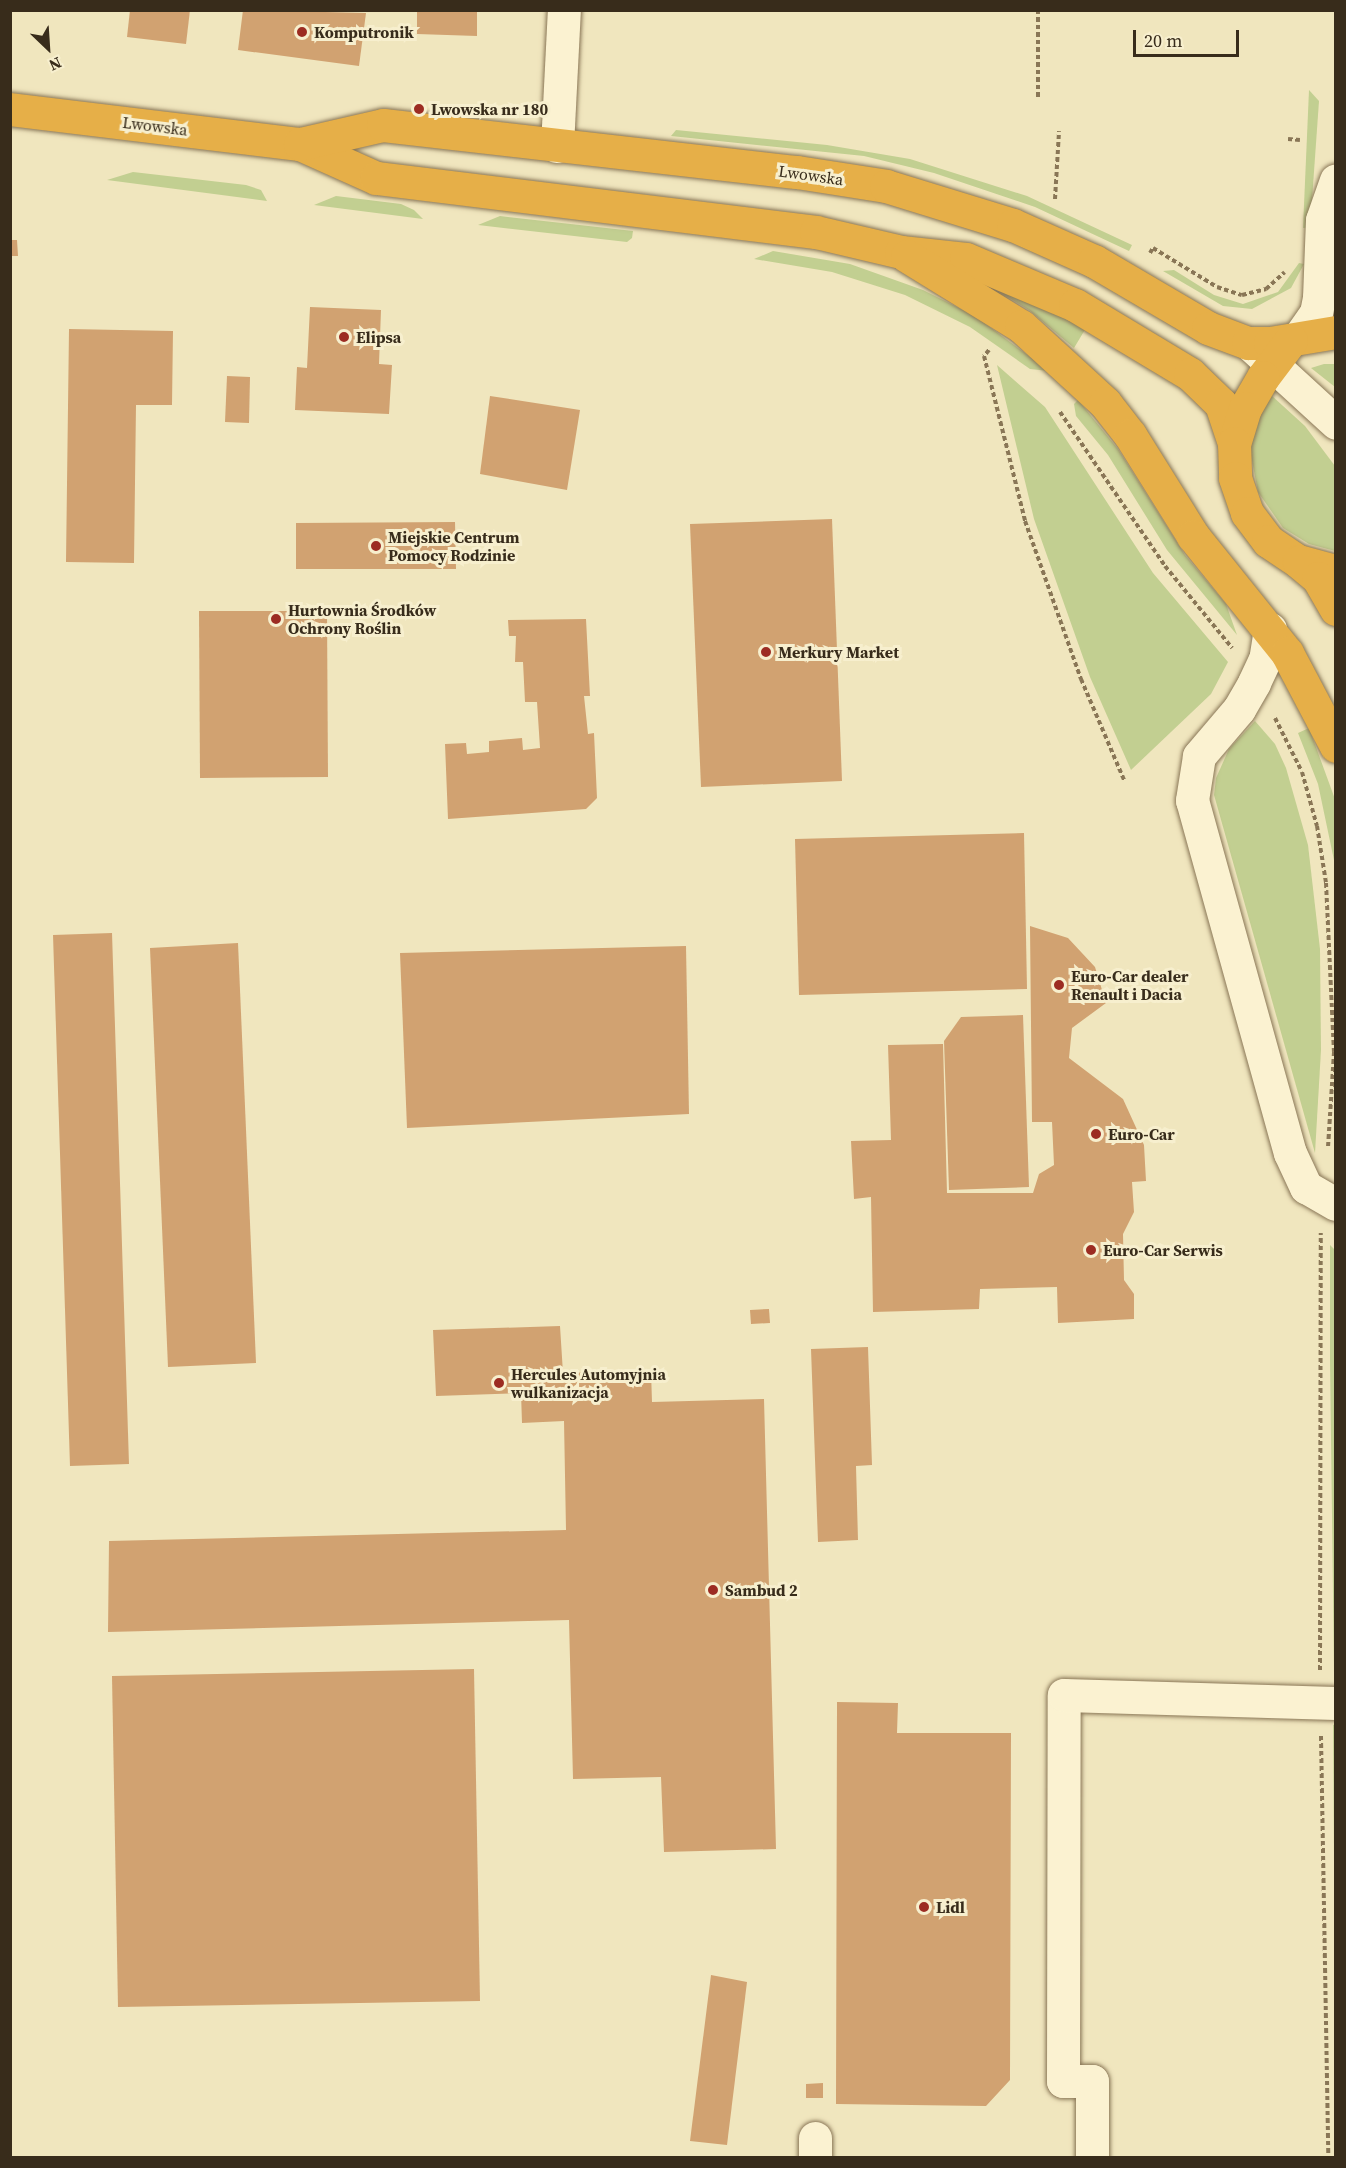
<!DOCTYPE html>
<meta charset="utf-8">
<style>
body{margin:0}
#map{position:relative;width:1346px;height:2168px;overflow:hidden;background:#f0e6be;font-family:"Source Serif 4",serif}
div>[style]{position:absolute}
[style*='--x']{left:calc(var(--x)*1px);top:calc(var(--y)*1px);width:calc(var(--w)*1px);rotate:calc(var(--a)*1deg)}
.green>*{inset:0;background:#c2cf91}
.building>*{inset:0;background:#d1a271}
.path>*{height:4px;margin-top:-2px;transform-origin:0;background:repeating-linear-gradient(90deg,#897656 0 4.5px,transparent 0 7.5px)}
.roads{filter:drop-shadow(0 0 2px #897656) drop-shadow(0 0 2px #897656)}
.minor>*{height:33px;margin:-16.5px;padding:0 16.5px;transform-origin:16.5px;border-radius:16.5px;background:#fbf2d1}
.highway>*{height:33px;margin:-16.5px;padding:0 16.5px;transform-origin:16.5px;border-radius:16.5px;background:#e6af48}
.dots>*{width:16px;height:16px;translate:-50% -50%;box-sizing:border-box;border:3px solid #f7efce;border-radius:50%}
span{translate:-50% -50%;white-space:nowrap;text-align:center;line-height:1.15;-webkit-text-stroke:6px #f7efce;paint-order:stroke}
.poi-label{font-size:16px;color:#382c1b;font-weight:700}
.left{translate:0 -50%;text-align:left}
.street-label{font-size:16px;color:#382c1b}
.frame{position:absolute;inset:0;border:12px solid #382c1b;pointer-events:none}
.north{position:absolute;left:18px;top:18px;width:60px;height:60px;-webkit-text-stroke:4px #f7efce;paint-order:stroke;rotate:155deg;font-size:16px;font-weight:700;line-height:24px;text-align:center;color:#382c1b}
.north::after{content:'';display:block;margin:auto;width:21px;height:27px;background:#382c1b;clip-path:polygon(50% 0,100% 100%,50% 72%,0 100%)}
.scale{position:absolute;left:1133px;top:30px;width:106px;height:27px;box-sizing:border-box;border:3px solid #382c1b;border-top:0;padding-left:8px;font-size:18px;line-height:21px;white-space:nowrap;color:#382c1b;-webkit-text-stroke:4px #f7efce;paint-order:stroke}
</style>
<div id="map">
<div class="green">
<i style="clip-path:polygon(1309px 90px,1319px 101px,1310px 228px,1303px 228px)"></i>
<i style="clip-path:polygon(676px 130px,827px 145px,910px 159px,1027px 196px,1132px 245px,1129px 251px,1035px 207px,934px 173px,864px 156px,671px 136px)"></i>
<i style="clip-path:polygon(133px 172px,246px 185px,261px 190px,267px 201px,107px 180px)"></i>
<i style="clip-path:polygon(336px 196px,401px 204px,414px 210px,423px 219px,314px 205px)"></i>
<i style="clip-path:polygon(500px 216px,633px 231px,632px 238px,627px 242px,478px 225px)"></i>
<i style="clip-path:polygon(773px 251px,850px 264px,923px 290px,975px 316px,1049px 371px,1030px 369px,970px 327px,905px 295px,832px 272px,754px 259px)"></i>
<i style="clip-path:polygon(1299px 263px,1304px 264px,1291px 288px,1252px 309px,1223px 306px,1163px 271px,1174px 270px,1214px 295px,1243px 304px,1278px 292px)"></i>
<i style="clip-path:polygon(979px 279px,1086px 328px,1074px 348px,1029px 310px)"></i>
<i style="clip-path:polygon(1335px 364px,1335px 387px,1311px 368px,1324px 364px)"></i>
<i style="clip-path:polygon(997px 365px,1045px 407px,1153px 573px,1228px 662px,1211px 694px,1131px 770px,1090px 677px,1034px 519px)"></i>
<i style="clip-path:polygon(1271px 395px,1305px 426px,1335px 466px,1335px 551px,1309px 544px,1283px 528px,1258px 492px,1250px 450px,1257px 421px)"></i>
<i style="clip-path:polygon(1078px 400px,1118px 449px,1185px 555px,1226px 604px,1237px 635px,1167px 550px,1108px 455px,1076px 416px,1074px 404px)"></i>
<i style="clip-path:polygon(1255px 721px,1275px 744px,1286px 768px,1308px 845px,1320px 949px,1321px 1050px,1315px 1153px,1214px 795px,1216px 778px,1229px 749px)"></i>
<i style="clip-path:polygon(1309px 728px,1336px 802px,1335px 865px,1318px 784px,1298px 733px)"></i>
<i style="clip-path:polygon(1330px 1245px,1336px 1251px,1334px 1673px,1330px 1359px)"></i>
<i style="clip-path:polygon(1335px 1724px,1335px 2003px,1333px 1725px)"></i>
</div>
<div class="building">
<i style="clip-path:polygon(130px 10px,190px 10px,186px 44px,127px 37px)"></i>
<i style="clip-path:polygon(243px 10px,366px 13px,359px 66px,238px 50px)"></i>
<i style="clip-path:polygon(417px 10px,477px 10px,477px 36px,417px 34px)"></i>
<i style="clip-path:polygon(10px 240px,17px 240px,18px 256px,10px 256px)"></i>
<i style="clip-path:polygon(310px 307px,381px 310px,379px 364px,392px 365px,389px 414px,295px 410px,297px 367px,307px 368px)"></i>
<i style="clip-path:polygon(69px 329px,173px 331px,172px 405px,136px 405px,134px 563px,66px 562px)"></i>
<i style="clip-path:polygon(227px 376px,250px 377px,249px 423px,225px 422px)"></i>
<i style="clip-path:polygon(490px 396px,580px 410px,567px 490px,480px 474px)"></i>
<i style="clip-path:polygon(832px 519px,842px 781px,701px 787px,690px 524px)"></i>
<i style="clip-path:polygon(455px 522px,456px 569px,296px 569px,296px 523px)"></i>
<i style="clip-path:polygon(199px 611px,327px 611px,328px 777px,200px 778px)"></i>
<i style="clip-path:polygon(586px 619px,590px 696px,584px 696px,588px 734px,594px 733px,597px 798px,586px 809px,448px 819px,445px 744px,466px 743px,467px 754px,489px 752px,489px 741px,522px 738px,523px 750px,540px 748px,537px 702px,525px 702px,523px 662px,515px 662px,516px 636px,509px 636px,508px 620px)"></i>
<i style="clip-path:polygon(1024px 833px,1027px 989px,799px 995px,795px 839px)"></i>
<i style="clip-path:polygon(1030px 926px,1068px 938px,1095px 967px,1106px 1003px,1072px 1028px,1069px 1058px,1123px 1099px,1144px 1145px,1146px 1181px,1132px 1182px,1134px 1212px,1123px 1234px,1124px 1280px,1134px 1294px,1134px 1319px,1058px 1323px,1057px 1287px,980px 1289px,979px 1309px,873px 1312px,871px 1197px,854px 1199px,851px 1141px,891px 1140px,888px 1045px,943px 1044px,947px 1193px,1033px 1193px,1039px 1174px,1054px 1165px,1052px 1122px,1032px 1122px)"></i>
<i style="clip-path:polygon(112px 933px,129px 1464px,70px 1466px,53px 935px)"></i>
<i style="clip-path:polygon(238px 943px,256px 1363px,168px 1367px,150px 948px)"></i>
<i style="clip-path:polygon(686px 946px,689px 1114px,407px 1128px,400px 953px)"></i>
<i style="clip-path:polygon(1023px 1015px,1029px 1187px,949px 1190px,944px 1041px,961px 1017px)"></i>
<i style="clip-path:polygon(769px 1309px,770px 1323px,751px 1324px,750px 1310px)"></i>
<i style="clip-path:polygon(560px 1326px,563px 1373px,651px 1371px,652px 1402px,764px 1399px,776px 1849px,664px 1852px,661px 1777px,573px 1779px,569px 1620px,108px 1632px,109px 1541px,566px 1530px,564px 1421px,522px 1423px,521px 1393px,436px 1396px,433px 1330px)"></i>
<i style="clip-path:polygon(868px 1347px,872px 1465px,856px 1466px,858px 1540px,818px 1542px,811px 1349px)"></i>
<i style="clip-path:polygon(474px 1669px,480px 2001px,118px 2007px,112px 1676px)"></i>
<i style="clip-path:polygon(837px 1702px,898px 1703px,897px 1733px,1011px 1733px,1010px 2080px,986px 2106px,836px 2104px)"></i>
<i style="clip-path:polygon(711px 1975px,747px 1982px,727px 2145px,690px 2141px)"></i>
<i style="clip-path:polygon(823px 2083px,823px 2098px,806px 2098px,806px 2084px)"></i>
</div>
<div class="path">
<i style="--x:1038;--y:10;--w:90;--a:90"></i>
<i style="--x:1288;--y:139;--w:12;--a:5"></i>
<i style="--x:1055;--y:199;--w:68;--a:-86.6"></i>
<i style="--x:1150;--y:253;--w:6;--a:-59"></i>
<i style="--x:1153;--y:248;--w:75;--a:31.4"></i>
<i style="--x:1217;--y:287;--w:26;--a:18"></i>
<i style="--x:1242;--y:295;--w:25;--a:-14"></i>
<i style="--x:1266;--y:289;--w:25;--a:-42"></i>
<i style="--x:989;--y:350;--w:8;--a:130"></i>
<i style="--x:984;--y:356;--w:170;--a:76"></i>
<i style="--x:1025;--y:521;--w:168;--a:70.5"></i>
<i style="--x:1081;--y:679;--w:112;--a:66.9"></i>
<i style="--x:1060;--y:412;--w:186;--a:55.7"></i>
<i style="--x:1165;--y:566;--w:106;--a:50.7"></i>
<i style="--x:1275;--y:718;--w:60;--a:63.4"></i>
<i style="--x:1302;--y:772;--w:56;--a:74.5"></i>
<i style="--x:1317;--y:826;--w:58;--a:81"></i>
<i style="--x:1326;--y:883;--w:169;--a:87.3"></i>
<i style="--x:1334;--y:1052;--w:96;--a:93.6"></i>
<i style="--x:1320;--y:1670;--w:437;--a:-89.9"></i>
<i style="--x:1321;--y:1736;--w:422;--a:89"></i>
</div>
<div class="roads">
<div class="minor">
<i style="--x:557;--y:146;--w:136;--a:-87.1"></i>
<i style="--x:1299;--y:337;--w:29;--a:-55"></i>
<i style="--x:1316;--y:313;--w:15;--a:-79"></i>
<i style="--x:1319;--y:298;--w:78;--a:-87.8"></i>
<i style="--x:1322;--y:220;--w:42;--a:-70.7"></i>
<i style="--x:1251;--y:345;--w:115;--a:42.5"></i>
<i style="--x:1270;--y:629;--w:30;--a:99"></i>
<i style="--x:1265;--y:659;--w:26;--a:115"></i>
<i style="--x:1254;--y:683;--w:30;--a:120"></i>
<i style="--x:1239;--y:709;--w:62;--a:130.4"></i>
<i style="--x:1199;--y:756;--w:45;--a:99"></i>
<i style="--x:1192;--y:800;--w:366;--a:74.5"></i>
<i style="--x:1290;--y:1153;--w:38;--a:65"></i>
<i style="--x:1306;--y:1187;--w:34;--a:30"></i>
<i style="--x:815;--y:2158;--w:20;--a:-90"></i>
<i style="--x:1092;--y:2158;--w:77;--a:-90"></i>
<i style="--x:1092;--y:2081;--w:29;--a:180"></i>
<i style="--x:1063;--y:2081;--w:386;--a:-89.9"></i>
<i style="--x:1064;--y:1695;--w:272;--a:1.7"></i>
</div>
<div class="highway">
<i style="--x:10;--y:109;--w:292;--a:6.9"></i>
<i style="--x:300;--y:144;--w:83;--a:24.1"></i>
<i style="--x:376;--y:178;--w:443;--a:7"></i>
<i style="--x:816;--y:232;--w:87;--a:13.2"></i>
<i style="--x:901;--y:252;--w:65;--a:6.1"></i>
<i style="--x:966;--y:259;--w:118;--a:22.9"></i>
<i style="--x:1075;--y:305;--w:134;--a:31"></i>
<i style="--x:1190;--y:374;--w:43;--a:44.1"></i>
<i style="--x:1221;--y:404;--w:41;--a:71.6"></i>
<i style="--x:300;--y:144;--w:85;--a:-12.9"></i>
<i style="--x:383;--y:125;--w:417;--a:6.5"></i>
<i style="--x:797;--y:172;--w:90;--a:8.9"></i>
<i style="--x:886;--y:186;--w:133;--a:17.1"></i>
<i style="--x:1013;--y:225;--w:89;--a:24"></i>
<i style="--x:1094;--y:261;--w:132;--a:30.4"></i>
<i style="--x:1208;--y:328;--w:43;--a:20.6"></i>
<i style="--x:1248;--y:343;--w:22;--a:0"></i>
<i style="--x:1270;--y:343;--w:67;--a:-9.5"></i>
<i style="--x:907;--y:256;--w:134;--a:31.6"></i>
<i style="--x:1021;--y:326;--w:114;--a:42.5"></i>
<i style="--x:1105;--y:403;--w:41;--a:52"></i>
<i style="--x:1130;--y:435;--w:119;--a:58"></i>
<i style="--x:1193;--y:536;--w:150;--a:51.2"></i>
<i style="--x:1287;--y:653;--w:105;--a:62.2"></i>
<i style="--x:1291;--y:340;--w:46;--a:127.1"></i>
<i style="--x:1263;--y:377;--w:36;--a:120"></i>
<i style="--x:1245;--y:408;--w:37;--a:107"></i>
<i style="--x:1234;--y:443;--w:35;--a:88"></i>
<i style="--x:1235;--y:478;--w:37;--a:71"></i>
<i style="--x:1247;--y:513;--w:35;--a:53"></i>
<i style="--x:1268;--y:541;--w:36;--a:34"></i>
<i style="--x:1298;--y:561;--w:39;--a:15"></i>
<i style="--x:1299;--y:562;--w:25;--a:40"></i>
<i style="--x:1318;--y:578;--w:36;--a:60"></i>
</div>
</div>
<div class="dots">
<i style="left:302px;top:32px;background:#9c2c22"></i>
<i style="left:419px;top:109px;background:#9c2c22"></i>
<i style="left:344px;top:337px;background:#9c2c22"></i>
<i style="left:376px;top:546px;background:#9c2c22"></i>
<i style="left:276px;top:619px;background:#9c2c22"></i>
<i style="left:766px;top:652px;background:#9c2c22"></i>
<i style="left:1059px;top:985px;background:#9c2c22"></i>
<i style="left:1096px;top:1134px;background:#9c2c22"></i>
<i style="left:1091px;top:1250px;background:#9c2c22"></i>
<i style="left:499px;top:1383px;background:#9c2c22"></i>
<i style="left:713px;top:1590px;background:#9c2c22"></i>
<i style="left:924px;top:1907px;background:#9c2c22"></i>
</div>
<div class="poi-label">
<span class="left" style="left:314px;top:32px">Komputronik</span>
<span class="left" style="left:431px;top:109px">Lwowska nr 180</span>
<span class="left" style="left:356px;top:337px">Elipsa</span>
<span class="left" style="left:388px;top:546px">Miejskie Centrum<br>Pomocy Rodzinie</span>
<span class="left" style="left:288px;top:619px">Hurtownia Środków<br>Ochrony Roślin</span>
<span class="left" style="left:778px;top:652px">Merkury Market</span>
<span class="left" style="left:1071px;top:985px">Euro-Car dealer<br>Renault i Dacia</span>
<span class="left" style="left:1108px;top:1134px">Euro-Car</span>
<span class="left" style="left:1103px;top:1250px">Euro-Car Serwis</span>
<span class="left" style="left:511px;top:1383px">Hercules Automyjnia<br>wulkanizacja</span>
<span class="left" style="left:725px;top:1590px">Sambud 2</span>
<span class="left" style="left:936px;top:1907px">Lidl</span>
</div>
<div class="street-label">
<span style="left:155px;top:126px;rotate:7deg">Lwowska</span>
<span style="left:811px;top:175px;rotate:8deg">Lwowska</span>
</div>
<div class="frame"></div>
<div class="north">N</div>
<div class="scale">20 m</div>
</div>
